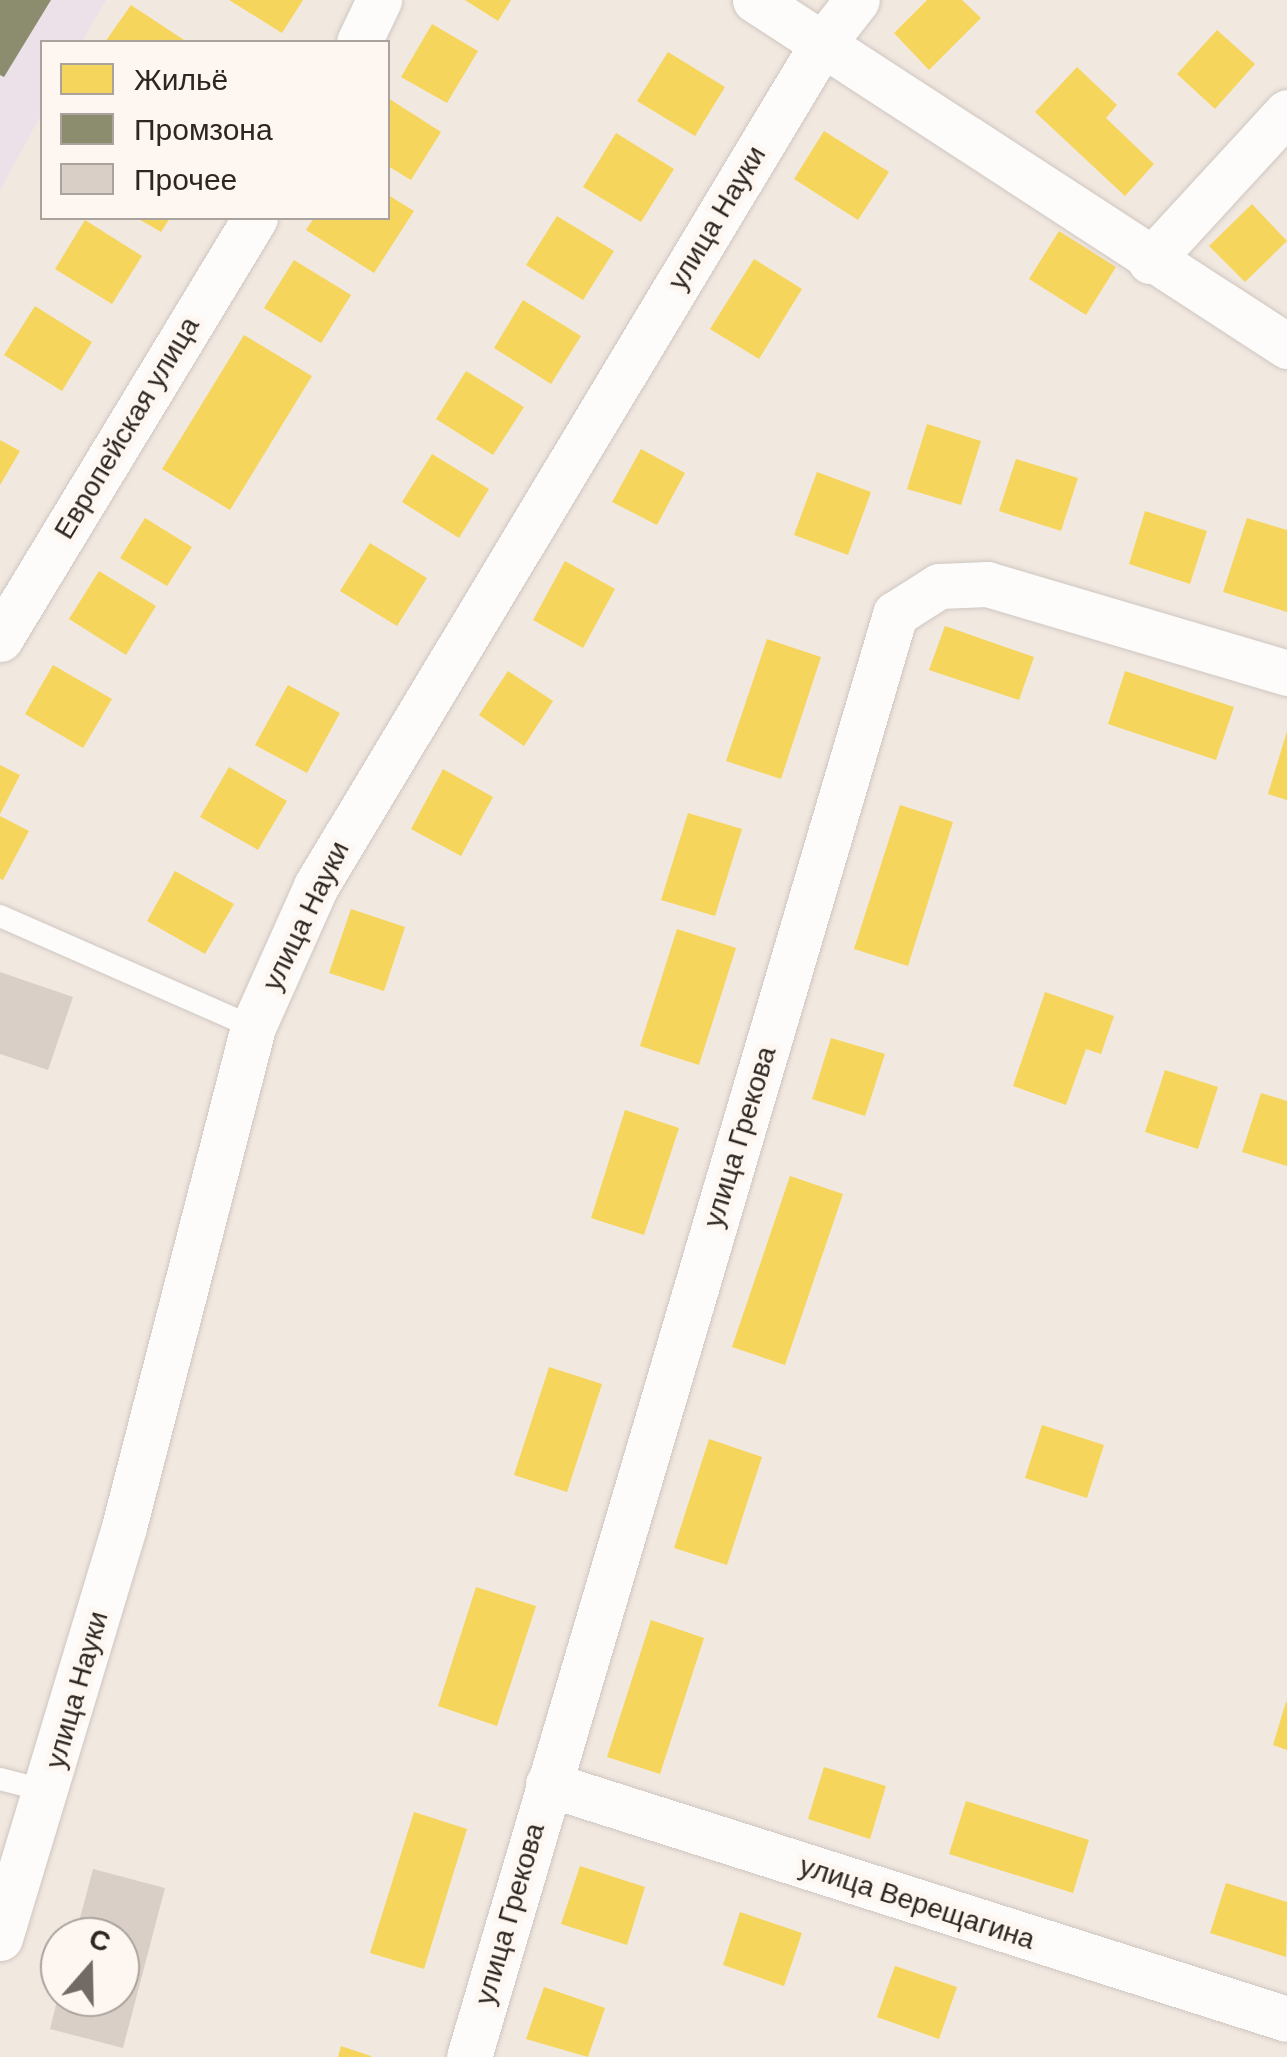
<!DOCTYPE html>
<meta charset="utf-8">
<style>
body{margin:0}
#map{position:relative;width:1287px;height:2057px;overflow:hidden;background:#f1e8e0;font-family:"DM Sans",sans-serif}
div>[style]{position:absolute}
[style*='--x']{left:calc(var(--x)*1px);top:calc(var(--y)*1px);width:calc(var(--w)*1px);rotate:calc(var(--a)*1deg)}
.industrial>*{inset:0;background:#ece1e9}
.homes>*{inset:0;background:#f6d55c}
.industry>*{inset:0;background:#8c8c6e}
.building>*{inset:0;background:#d9cfc7}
.roads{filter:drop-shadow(0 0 2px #cec6c0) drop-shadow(0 0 2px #cec6c0)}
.service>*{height:22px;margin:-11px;padding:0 11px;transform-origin:11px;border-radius:11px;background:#fdfcfa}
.minor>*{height:45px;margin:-22.5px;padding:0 22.5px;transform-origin:22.5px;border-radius:22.5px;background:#fdfcfa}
span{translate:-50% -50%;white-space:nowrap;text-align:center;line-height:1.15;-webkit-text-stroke:10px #fef6f0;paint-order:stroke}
.street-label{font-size:28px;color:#2d2621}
.legend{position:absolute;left:40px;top:40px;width:350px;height:180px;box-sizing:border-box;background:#fef6f0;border:2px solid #aaa39d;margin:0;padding:12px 18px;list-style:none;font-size:30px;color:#2d2621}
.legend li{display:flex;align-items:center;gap:20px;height:50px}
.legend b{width:50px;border:2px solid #aaa39d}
.north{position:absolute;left:40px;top:1917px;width:100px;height:100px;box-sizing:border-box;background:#fef6f0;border:2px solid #aaa39d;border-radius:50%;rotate:20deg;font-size:28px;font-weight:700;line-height:40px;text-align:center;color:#2d2621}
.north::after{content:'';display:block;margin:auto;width:35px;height:45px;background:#726a64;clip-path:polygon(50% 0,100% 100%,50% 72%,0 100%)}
</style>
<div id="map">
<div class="industrial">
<i style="clip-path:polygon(0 0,106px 0,82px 42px,42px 42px,42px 113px,0 190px)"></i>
</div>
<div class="homes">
<i style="clip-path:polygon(229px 0,303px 0,282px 33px)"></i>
<i style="clip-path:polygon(465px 0,511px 0,498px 21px)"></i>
<i style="clip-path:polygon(927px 0,962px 0,981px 18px,929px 70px,894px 33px)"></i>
<i style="clip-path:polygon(131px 5px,187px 42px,105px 42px)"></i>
<i style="clip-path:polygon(432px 24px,478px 51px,447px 103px,401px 77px)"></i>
<i style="clip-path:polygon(1217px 30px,1255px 64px,1215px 109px,1177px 74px)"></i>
<i style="clip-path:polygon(668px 52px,725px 87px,695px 136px,637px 101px)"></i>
<i style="clip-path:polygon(1077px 67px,1117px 105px,1106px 118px,1154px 164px,1125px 196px,1035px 112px)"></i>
<i style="clip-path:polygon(388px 98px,441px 132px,411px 180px,388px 166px)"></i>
<i style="clip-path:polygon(824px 131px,889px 172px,858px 220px,794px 179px)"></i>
<i style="clip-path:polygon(616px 133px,674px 169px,641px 222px,583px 187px)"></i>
<i style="clip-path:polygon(388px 195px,414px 211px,374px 273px,306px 230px,314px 218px,388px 218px)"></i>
<i style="clip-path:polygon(1252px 204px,1287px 241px,1245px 282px,1209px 246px)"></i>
<i style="clip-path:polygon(557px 216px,614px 251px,583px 300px,526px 265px)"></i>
<i style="clip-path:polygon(137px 218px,170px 218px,161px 232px)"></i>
<i style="clip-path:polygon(85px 220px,142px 256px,112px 304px,55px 269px)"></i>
<i style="clip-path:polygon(1059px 231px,1116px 267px,1086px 315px,1029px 279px)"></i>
<i style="clip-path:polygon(754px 259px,802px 289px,759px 359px,710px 329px)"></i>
<i style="clip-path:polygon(294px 260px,351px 295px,321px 343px,264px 308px)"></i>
<i style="clip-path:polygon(523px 300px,581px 336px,551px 384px,494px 348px)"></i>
<i style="clip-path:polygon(35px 306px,92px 342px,62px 391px,4px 355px)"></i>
<i style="clip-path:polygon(244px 335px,312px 376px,230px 510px,162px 469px)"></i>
<i style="clip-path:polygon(466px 371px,524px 407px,493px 455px,436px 419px)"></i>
<i style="clip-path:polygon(927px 424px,981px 441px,961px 505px,907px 489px)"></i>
<i style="clip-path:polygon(0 440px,20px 451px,0 485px)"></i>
<i style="clip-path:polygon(641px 449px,685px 473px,657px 525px,612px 502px)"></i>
<i style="clip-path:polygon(432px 454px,489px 489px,459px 538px,402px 502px)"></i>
<i style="clip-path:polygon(1016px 459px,1078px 478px,1061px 531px,999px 511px)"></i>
<i style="clip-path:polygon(817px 472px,871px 492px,848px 555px,794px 535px)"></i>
<i style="clip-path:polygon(1145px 511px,1207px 531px,1190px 584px,1129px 564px)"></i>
<i style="clip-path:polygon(145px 518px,192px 547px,167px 586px,120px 558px)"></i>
<i style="clip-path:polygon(1247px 518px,1287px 530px,1287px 612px,1223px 592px)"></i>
<i style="clip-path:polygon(370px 543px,427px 578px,397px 626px,340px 591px)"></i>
<i style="clip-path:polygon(565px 561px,615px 589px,583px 648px,533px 620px)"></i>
<i style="clip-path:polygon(99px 571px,156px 606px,126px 655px,69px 619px)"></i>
<i style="clip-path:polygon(945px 626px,1034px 657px,1019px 700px,929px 670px)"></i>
<i style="clip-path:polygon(767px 639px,821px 657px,781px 779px,726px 761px)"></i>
<i style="clip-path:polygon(53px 665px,112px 699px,83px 748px,25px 714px)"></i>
<i style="clip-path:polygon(508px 671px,553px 701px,524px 746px,479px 715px)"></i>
<i style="clip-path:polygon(1125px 671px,1234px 707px,1216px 760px,1108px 724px)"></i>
<i style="clip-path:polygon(288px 685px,340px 713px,307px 773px,255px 745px)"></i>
<i style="clip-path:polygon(1287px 731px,1287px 800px,1268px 794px)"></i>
<i style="clip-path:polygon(0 765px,20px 775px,0 814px)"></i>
<i style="clip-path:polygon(229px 767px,287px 801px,258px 850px,200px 817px)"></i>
<i style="clip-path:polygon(443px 769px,493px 797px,461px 856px,411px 829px)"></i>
<i style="clip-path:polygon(900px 805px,953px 822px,908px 966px,854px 949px)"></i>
<i style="clip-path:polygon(688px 813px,742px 829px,715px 916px,661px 900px)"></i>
<i style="clip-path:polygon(0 816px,29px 831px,3px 880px,0 879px)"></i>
<i style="clip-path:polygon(175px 871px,234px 904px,205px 954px,147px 921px)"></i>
<i style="clip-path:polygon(351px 909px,405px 927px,384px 991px,329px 973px)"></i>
<i style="clip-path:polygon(677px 929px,736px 948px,699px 1065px,640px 1046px)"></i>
<i style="clip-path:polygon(1045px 992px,1114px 1016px,1101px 1054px,1086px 1049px,1066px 1105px,1013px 1086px)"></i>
<i style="clip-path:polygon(831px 1038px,885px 1054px,865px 1116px,812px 1099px)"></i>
<i style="clip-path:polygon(1165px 1070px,1218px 1087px,1198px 1149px,1145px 1132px)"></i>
<i style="clip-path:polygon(1261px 1093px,1287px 1101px,1287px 1166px,1242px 1152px)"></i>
<i style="clip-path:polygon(625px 1110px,679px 1128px,644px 1235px,591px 1218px)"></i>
<i style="clip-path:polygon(790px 1176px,843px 1194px,785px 1365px,732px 1347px)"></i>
<i style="clip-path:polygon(549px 1367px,602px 1384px,567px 1492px,514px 1475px)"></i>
<i style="clip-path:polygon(1042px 1425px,1104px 1445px,1087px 1498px,1025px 1478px)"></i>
<i style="clip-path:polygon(709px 1439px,762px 1457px,727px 1565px,674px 1548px)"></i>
<i style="clip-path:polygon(476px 1587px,536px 1606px,497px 1726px,438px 1706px)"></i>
<i style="clip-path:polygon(651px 1620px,704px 1638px,660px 1774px,607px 1757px)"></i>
<i style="clip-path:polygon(1286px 1702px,1287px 1702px,1287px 1750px,1273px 1745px)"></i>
<i style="clip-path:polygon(824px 1767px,886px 1786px,870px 1839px,808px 1819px)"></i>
<i style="clip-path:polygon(966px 1801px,1089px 1840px,1073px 1893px,949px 1854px)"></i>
<i style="clip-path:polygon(414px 1812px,467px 1829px,424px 1969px,370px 1953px)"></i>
<i style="clip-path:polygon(580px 1866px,645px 1887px,627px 1945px,561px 1924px)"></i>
<i style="clip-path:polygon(1226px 1883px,1287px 1902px,1286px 1957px,1210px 1933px)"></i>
<i style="clip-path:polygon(740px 1912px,802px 1933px,784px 1986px,723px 1965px)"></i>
<i style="clip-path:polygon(895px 1966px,957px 1987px,939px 2039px,877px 2017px)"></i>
<i style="clip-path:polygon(544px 1987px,605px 2008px,588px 2057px,526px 2039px)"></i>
<i style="clip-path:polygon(341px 2046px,371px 2056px,371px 2057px,338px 2057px)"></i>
</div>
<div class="industry">
<i style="clip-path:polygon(0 0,51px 0,4px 77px,0 75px)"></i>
</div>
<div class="building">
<i style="clip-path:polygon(0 972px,73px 997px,48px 1070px,0 1054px)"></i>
<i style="clip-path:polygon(93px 1869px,165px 1888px,123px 2048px,50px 2029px,58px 1997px,120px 1997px,120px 1937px,75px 1937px)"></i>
</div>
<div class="roads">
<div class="service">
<i style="--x:0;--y:916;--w:276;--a:23.7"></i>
<i style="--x:0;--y:1779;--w:49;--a:14.3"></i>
</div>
<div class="minor">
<i style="--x:755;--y:0;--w:635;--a:33.04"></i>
<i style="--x:359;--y:42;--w:47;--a:-64.5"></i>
<i style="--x:1150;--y:261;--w:202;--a:-47.4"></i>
<i style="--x:0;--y:639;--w:492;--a:-58.8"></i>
<i style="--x:548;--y:1784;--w:775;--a:17.64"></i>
<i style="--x:0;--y:1938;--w:429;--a:-73.2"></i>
<i style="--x:124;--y:1527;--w:516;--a:-75.53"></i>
<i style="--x:253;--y:1027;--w:154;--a:-65.9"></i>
<i style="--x:316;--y:886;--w:980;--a:-58.99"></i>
<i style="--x:821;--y:46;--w:58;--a:-52"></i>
<i style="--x:469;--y:2057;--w:1505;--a:-73.55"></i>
<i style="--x:895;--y:614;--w:52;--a:-32.5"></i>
<i style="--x:939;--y:586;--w:48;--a:-2.4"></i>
<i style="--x:987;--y:584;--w:313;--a:16.5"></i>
</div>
</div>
<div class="street-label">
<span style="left:717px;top:218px;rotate:-59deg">улица Науки</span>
<span style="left:127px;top:428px;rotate:-59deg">Европейская улица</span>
<span style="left:306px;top:916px;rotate:-64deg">улица Науки</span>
<span style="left:740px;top:1137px;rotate:-73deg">улица Грекова</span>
<span style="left:77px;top:1690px;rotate:-74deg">улица Науки</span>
<span style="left:917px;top:1903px;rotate:18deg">улица Верещагина</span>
<span style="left:510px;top:1914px;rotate:-74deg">улица Грекова</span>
</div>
<ul class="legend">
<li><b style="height:28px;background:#f6d55c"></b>Жильё</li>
<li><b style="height:28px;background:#8c8c6e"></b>Промзона</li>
<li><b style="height:28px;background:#d9cfc7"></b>Прочее</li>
</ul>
<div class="north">С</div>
</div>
